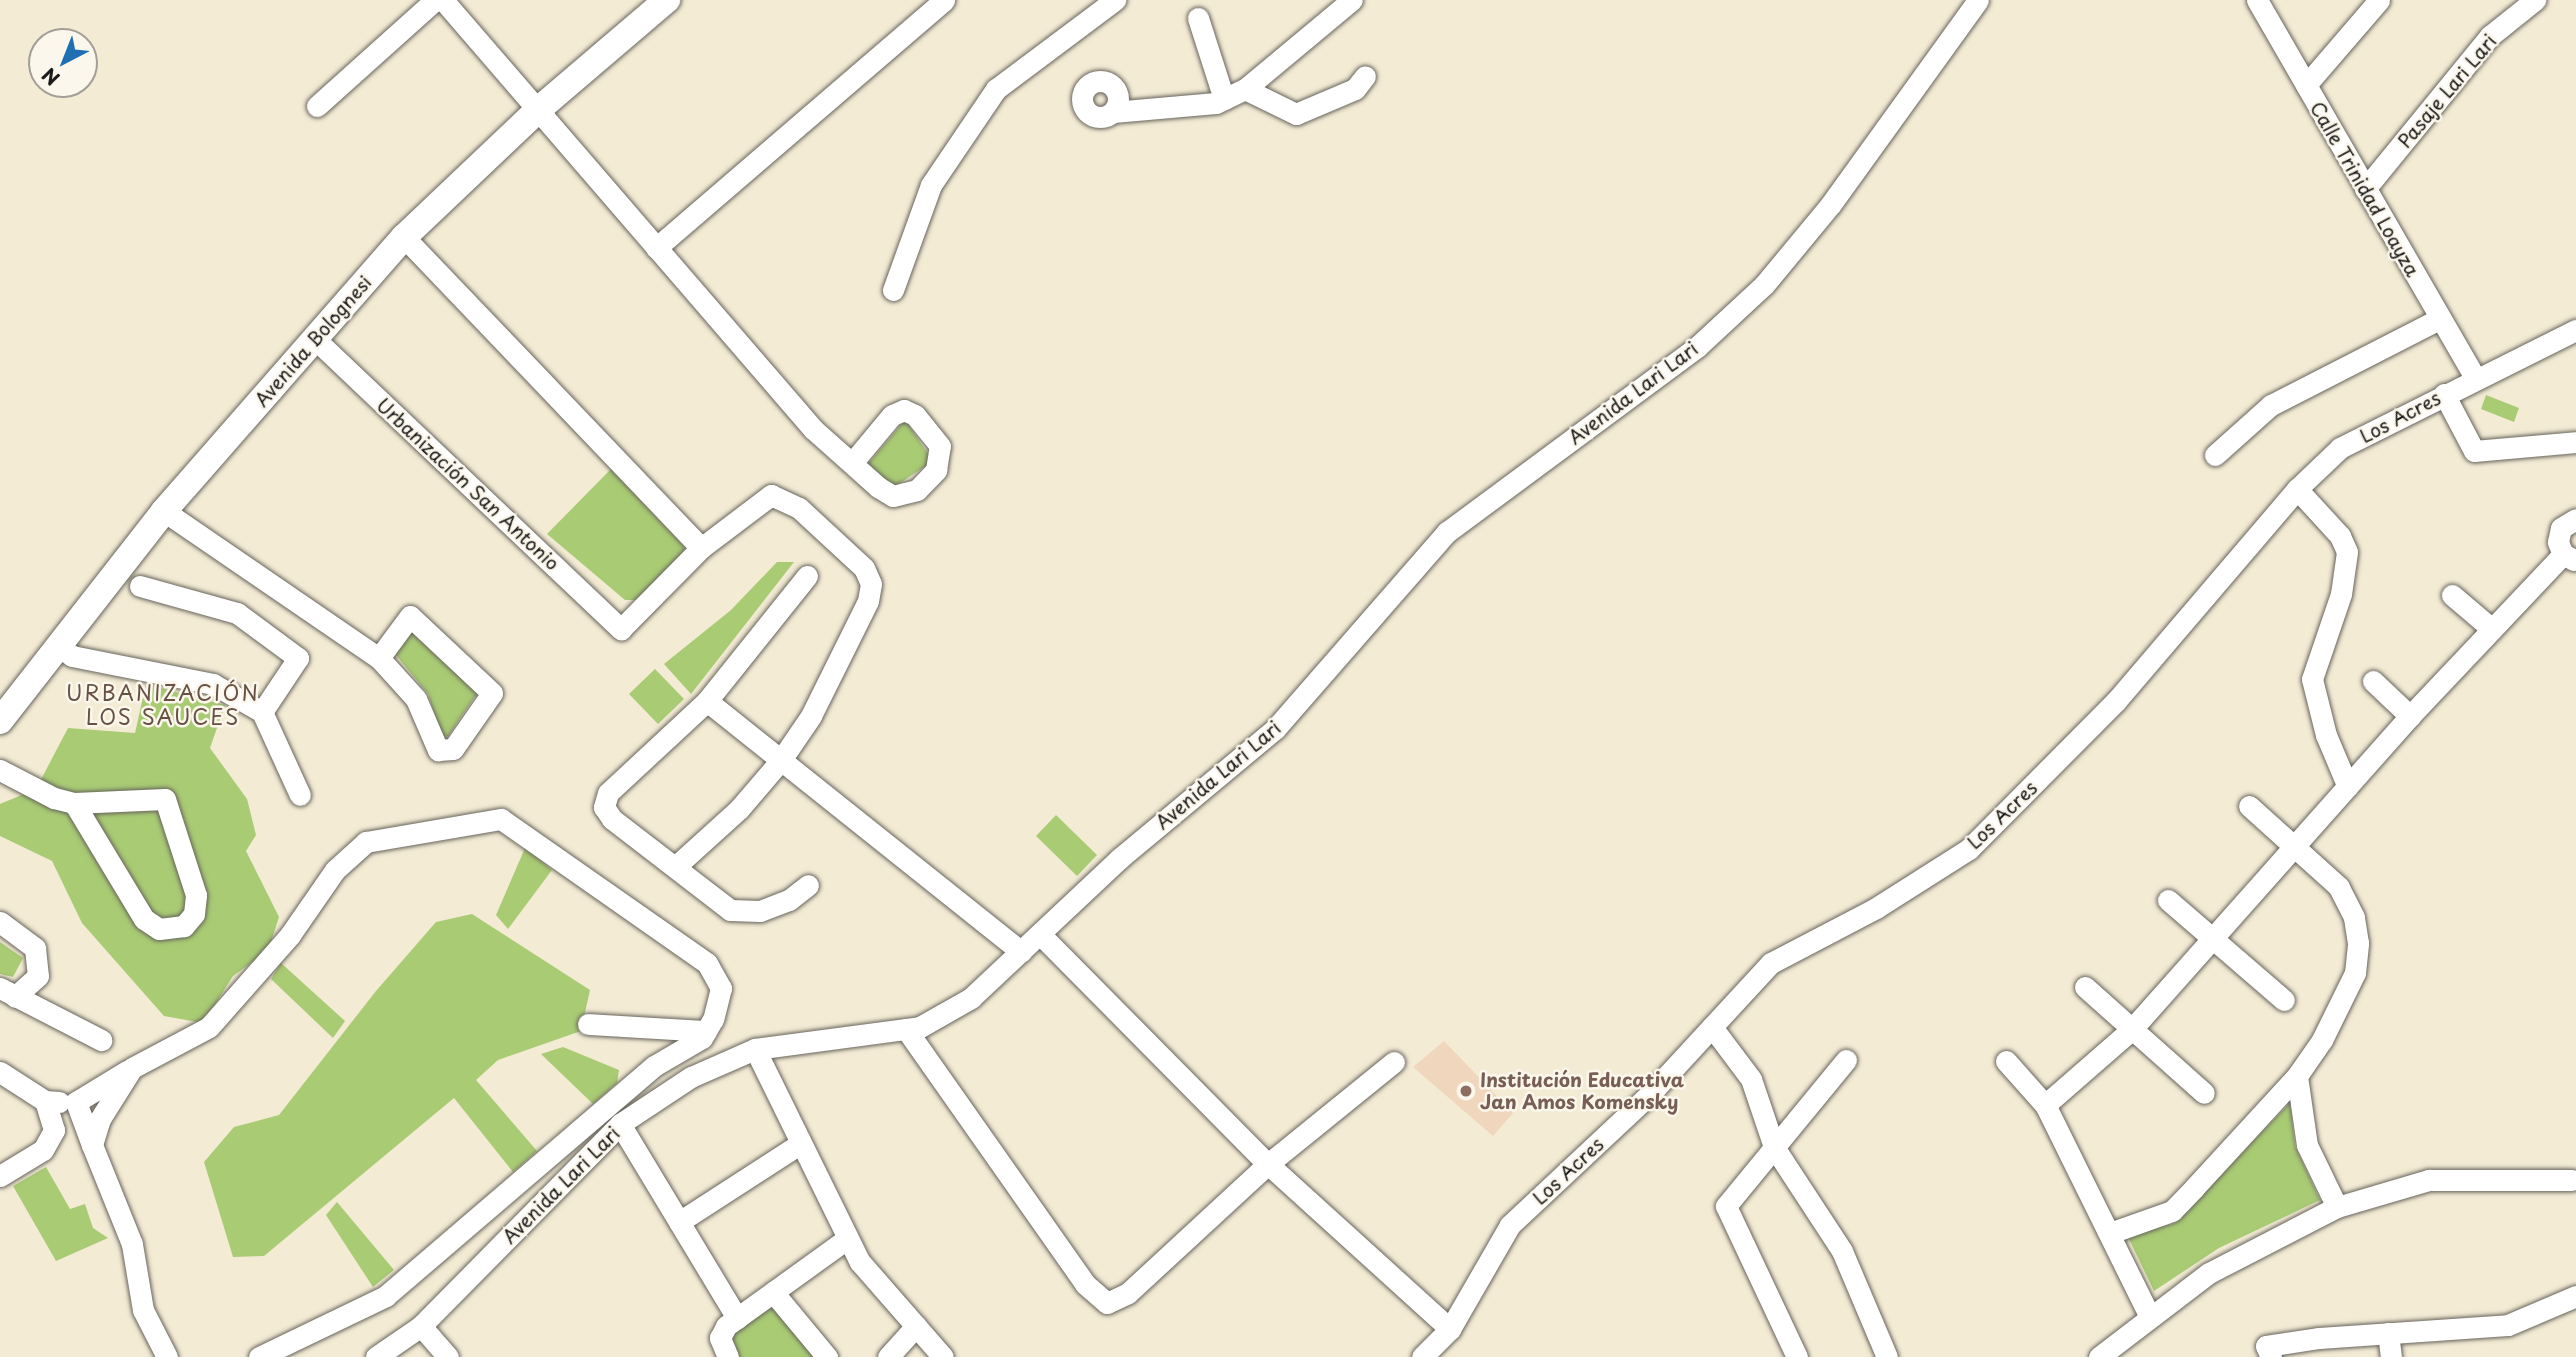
<!DOCTYPE html>
<meta charset="utf-8">
<style>
body{margin:0}
#map{position:relative;width:2576px;height:1357px;overflow:hidden;background:#f3ebd4;font-family:"Playpen Sans",sans-serif}
div>[style]{position:absolute}
[style*='--x']{left:calc(var(--x)*1px);top:calc(var(--y)*1px);width:calc(var(--w)*1px);rotate:calc(var(--a)*1deg)}
.built>*{inset:0;background:#f0d6bc}
.green>*{inset:0;background:#a9cb74}
.roads{filter:drop-shadow(0 0 2px #67645c) drop-shadow(0 0 2px #67645c)}
.minor>*{height:21px;margin:-10.5px;padding:0 10.5px;transform-origin:10.5px;border-radius:10.5px;background:#fff}
.minor>.ring{margin:-10.5px;padding:0;box-sizing:content-box;background:none;border:21px solid #fff;border-radius:50%}
.major>*{height:26px;margin:-13px;padding:0 13px;transform-origin:13px;border-radius:13px;background:#fff}
.dots>*{width:19px;height:19px;translate:-50% -50%;box-sizing:border-box;border:4px solid #fbf7ec;border-radius:50%}
span{translate:-50% -50%;white-space:nowrap;text-align:center;line-height:1.15;-webkit-text-stroke:5px #fbf7ec;paint-order:stroke}
.street-label{font-size:19px;color:#1c1c1c}
.education-label{font-size:19px;color:#785e54;font-weight:700}
.left{translate:0 -50%;text-align:left}
.neighbourhood-label{font-size:21px;color:#675044;letter-spacing:2px}
.north{position:absolute;left:28px;top:28px;width:70px;height:70px;box-sizing:border-box;background:#fbf7ec;border:2px solid #a29f99;border-radius:50%;rotate:222deg;font-size:19px;font-weight:700;line-height:28px;text-align:center;color:#1c1c1c}
.north::after{content:'';display:block;margin:auto;width:24px;height:32px;background:#1f6fb2;clip-path:polygon(50% 0,100% 100%,50% 72%,0 100%)}
</style>
<div id="map">
<div class="built">
<i style="clip-path:polygon(1444px 1041px,1513px 1113px,1493px 1136px,1413px 1067px)"></i>
</div>
<div class="green">
<i style="clip-path:polygon(2486px 395px,2519px 408px,2514px 422px,2481px 409px)"></i>
<i style="clip-path:polygon(905px 420px,933px 461px,894px 487px,868px 464px)"></i>
<i style="clip-path:polygon(611px 469px,683px 545px,685px 553px,638px 600px,625px 600px,547px 534px)"></i>
<i style="clip-path:polygon(777px 562px,794px 562px,691px 694px,664px 664px,731px 610px)"></i>
<i style="clip-path:polygon(410px 630px,478px 692px,448px 736px,442px 737px,428px 694px,395px 654px)"></i>
<i style="clip-path:polygon(655px 669px,684px 699px,658px 724px,629px 694px)"></i>
<i style="clip-path:polygon(146px 684px,225px 705px,210px 748px,247px 799px,256px 835px,246px 851px,279px 917px,268px 951px,233px 976px,203px 1023px,164px 1016px,82px 923px,52px 861px,0 836px,0 804px,36px 789px,68px 728px,135px 733px)"></i>
<i style="clip-path:polygon(1056px 815px,1097px 855px,1077px 876px,1036px 836px)"></i>
<i style="clip-path:polygon(525px 848px,552px 870px,508px 929px,496px 915px)"></i>
<i style="clip-path:polygon(472px 914px,590px 990px,581px 1031px,498px 1060px,476px 1080px,537px 1151px,513px 1172px,454px 1098px,264px 1256px,233px 1257px,204px 1162px,234px 1127px,279px 1115px,376px 991px,436px 922px)"></i>
<i style="clip-path:polygon(0 942px,23px 958px,13px 977px,0 974px)"></i>
<i style="clip-path:polygon(281px 963px,345px 1021px,333px 1038px,271px 979px)"></i>
<i style="clip-path:polygon(563px 1047px,619px 1070px,617px 1083px,593px 1104px,541px 1054px)"></i>
<i style="clip-path:polygon(2290px 1103px,2295px 1146px,2320px 1200px,2219px 1248px,2154px 1291px,2127px 1235px,2173px 1224px)"></i>
<i style="clip-path:polygon(46px 1167px,70px 1209px,85px 1204px,93px 1228px,108px 1238px,56px 1261px,13px 1186px)"></i>
<i style="clip-path:polygon(337px 1202px,394px 1270px,373px 1287px,326px 1215px)"></i>
<i style="clip-path:polygon(772px 1304px,817px 1357px,740px 1357px,731px 1339px,735px 1331px)"></i>
</div>
<div class="roads">
<div class="minor">
<i style="--x:443;--y:0;--w:567;--a:49.22"></i>
<i style="--x:813;--y:429;--w:87;--a:41.7"></i>
<i style="--x:878;--y:487;--w:17;--a:31"></i>
<i style="--x:893;--y:496;--w:25;--a:-14"></i>
<i style="--x:917;--y:490;--w:28;--a:-46"></i>
<i style="--x:936;--y:470;--w:24;--a:-81"></i>
<i style="--x:940;--y:446;--w:40;--a:-129"></i>
<i style="--x:915;--y:415;--w:12;--a:-156"></i>
<i style="--x:904;--y:410;--w:13;--a:157"></i>
<i style="--x:892;--y:415;--w:62;--a:129.8"></i>
<i style="--x:2257;--y:0;--w:435;--a:60"></i>
<i style="--x:1198;--y:18;--w:85;--a:72.2"></i>
<i class="ring" style="left:1082px;top:81px;width:15px;height:15px"></i>
<i style="--x:2306;--y:85;--w:112;--a:-49.3"></i>
<i style="--x:1245;--y:89;--w:57;--a:26.1"></i>
<i style="--x:1296;--y:114;--w:64;--a:-23"></i>
<i style="--x:1355;--y:89;--w:16;--a:-52"></i>
<i style="--x:317;--y:106;--w:159;--a:-41.9"></i>
<i style="--x:1113;--y:112;--w:103;--a:-5"></i>
<i style="--x:1216;--y:103;--w:32;--a:-26"></i>
<i style="--x:1245;--y:89;--w:139;--a:-39.8"></i>
<i style="--x:2365;--y:189;--w:198;--a:-50.8"></i>
<i style="--x:2490;--y:36;--w:58;--a:-38.7"></i>
<i style="--x:404;--y:237;--w:430;--a:46.3"></i>
<i style="--x:656;--y:248;--w:380;--a:-40.7"></i>
<i style="--x:893;--y:290;--w:112;--a:-70.1"></i>
<i style="--x:931;--y:185;--w:116;--a:-55.9"></i>
<i style="--x:996;--y:89;--w:149;--a:-36.8"></i>
<i style="--x:315;--y:339;--w:422;--a:43.5"></i>
<i style="--x:621;--y:629;--w:114;--a:-45.4"></i>
<i style="--x:701;--y:548;--w:88;--a:-37.1"></i>
<i style="--x:771;--y:495;--w:31;--a:25"></i>
<i style="--x:799;--y:508;--w:88;--a:42.7"></i>
<i style="--x:864;--y:568;--w:17;--a:66"></i>
<i style="--x:871;--y:584;--w:17;--a:100"></i>
<i style="--x:868;--y:601;--w:128;--a:116.4"></i>
<i style="--x:811;--y:716;--w:53;--a:124.3"></i>
<i style="--x:781;--y:760;--w:65;--a:130.6"></i>
<i style="--x:739;--y:809;--w:86;--a:137.8"></i>
<i style="--x:2444;--y:394;--w:64;--a:62.2"></i>
<i style="--x:2474;--y:451;--w:102;--a:-5"></i>
<i style="--x:2215;--y:455;--w:75;--a:-41.8"></i>
<i style="--x:2271;--y:405;--w:189;--a:-27.1"></i>
<i style="--x:2297;--y:489;--w:64;--a:47.5"></i>
<i style="--x:2340;--y:536;--w:17;--a:66"></i>
<i style="--x:2347;--y:552;--w:42;--a:98.1"></i>
<i style="--x:2341;--y:594;--w:90;--a:108.8"></i>
<i style="--x:2312;--y:679;--w:58;--a:76"></i>
<i style="--x:2326;--y:735;--w:56;--a:67.1"></i>
<i style="--x:164;--y:511;--w:260;--a:34.4"></i>
<i style="--x:379;--y:658;--w:55;--a:47.9"></i>
<i style="--x:416;--y:699;--w:56;--a:66.7"></i>
<i style="--x:438;--y:750;--w:15;--a:-4"></i>
<i style="--x:453;--y:749;--w:68;--a:-55.1"></i>
<i style="--x:492;--y:693;--w:112;--a:-136.8"></i>
<i style="--x:410;--y:616;--w:52;--a:126.4"></i>
<i style="--x:2574;--y:560;--w:13;--a:-151"></i>
<i style="--x:2563;--y:554;--w:13;--a:-113"></i>
<i style="--x:2558;--y:542;--w:14;--a:-78"></i>
<i style="--x:2561;--y:528;--w:17;--a:-31"></i>
<i style="--x:807;--y:576;--w:160;--a:128.7"></i>
<i style="--x:707;--y:701;--w:135;--a:137.1"></i>
<i style="--x:608;--y:793;--w:15;--a:106"></i>
<i style="--x:604;--y:807;--w:14;--a:56"></i>
<i style="--x:612;--y:819;--w:149;--a:37.6"></i>
<i style="--x:730;--y:910;--w:30;--a:2"></i>
<i style="--x:760;--y:911;--w:31;--a:-21"></i>
<i style="--x:789;--y:900;--w:24;--a:-38"></i>
<i style="--x:140;--y:586;--w:101;--a:15.6"></i>
<i style="--x:237;--y:613;--w:76;--a:36.4"></i>
<i style="--x:298;--y:658;--w:65;--a:123.7"></i>
<i style="--x:2452;--y:595;--w:52;--a:40.4"></i>
<i style="--x:59;--y:646;--w:16;--a:38"></i>
<i style="--x:72;--y:656;--w:144;--a:11.2"></i>
<i style="--x:213;--y:684;--w:56;--a:29.7"></i>
<i style="--x:262;--y:712;--w:91;--a:65.4"></i>
<i style="--x:2373;--y:681;--w:51;--a:43.4"></i>
<i style="--x:707;--y:701;--w:402;--a:38.6"></i>
<i style="--x:0;--y:770;--w:61;--a:27.4"></i>
<i style="--x:54;--y:798;--w:21;--a:14"></i>
<i style="--x:74;--y:803;--w:91;--a:-2.5"></i>
<i style="--x:165;--y:799;--w:101;--a:72.1"></i>
<i style="--x:196;--y:895;--w:19;--a:96"></i>
<i style="--x:194;--y:914;--w:16;--a:130"></i>
<i style="--x:184;--y:926;--w:25;--a:173"></i>
<i style="--x:159;--y:929;--w:18;--a:-146"></i>
<i style="--x:144;--y:919;--w:135;--a:-121.1"></i>
<i style="--x:2168;--y:900;--w:153;--a:40.8"></i>
<i style="--x:0;--y:922;--w:44;--a:36.6"></i>
<i style="--x:35;--y:948;--w:28;--a:84"></i>
<i style="--x:38;--y:976;--w:31;--a:138"></i>
<i style="--x:1040;--y:934;--w:324;--a:45.3"></i>
<i style="--x:1268;--y:1164;--w:246;--a:42.2"></i>
<i style="--x:2085;--y:987;--w:159;--a:41.7"></i>
<i style="--x:0;--y:988;--w:114;--a:27.2"></i>
<i style="--x:588;--y:1024;--w:118;--a:3.4"></i>
<i style="--x:1712;--y:1027;--w:65;--a:53.1"></i>
<i style="--x:1751;--y:1079;--w:72;--a:71.3"></i>
<i style="--x:1774;--y:1147;--w:124;--a:56.8"></i>
<i style="--x:1842;--y:1251;--w:115;--a:67"></i>
<i style="--x:906;--y:1029;--w:312;--a:54.9"></i>
<i style="--x:1085;--y:1284;--w:29;--a:41"></i>
<i style="--x:1107;--y:1303;--w:23;--a:-25"></i>
<i style="--x:1128;--y:1293;--w:190;--a:-42.7"></i>
<i style="--x:1268;--y:1164;--w:162;--a:-39"></i>
<i style="--x:755;--y:1049;--w:237;--a:63.8"></i>
<i style="--x:860;--y:1262;--w:126;--a:48.9"></i>
<i style="--x:2006;--y:1061;--w:59;--a:48.4"></i>
<i style="--x:0;--y:1072;--w:54;--a:32.8"></i>
<i style="--x:45;--y:1101;--w:14;--a:4"></i>
<i style="--x:2297;--y:1076;--w:70;--a:81.8"></i>
<i style="--x:2307;--y:1145;--w:69;--a:64.2"></i>
<i style="--x:620;--y:1124;--w:227;--a:58.9"></i>
<i style="--x:92;--y:1145;--w:46;--a:-110.4"></i>
<i style="--x:76;--y:1102;--w:60;--a:-31.3"></i>
<i style="--x:0;--y:1176;--w:50;--a:-31.2"></i>
<i style="--x:43;--y:1150;--w:23;--a:-61"></i>
<i style="--x:54;--y:1130;--w:30;--a:-107"></i>
<i style="--x:679;--y:1222;--w:145;--a:-32.9"></i>
<i style="--x:2110;--y:1233;--w:66;--a:-19.5"></i>
<i style="--x:2172;--y:1211;--w:32;--a:-46"></i>
<i style="--x:2194;--y:1188;--w:152;--a:-47.4"></i>
<i style="--x:2297;--y:1076;--w:44;--a:-55.2"></i>
<i style="--x:2322;--y:1040;--w:75;--a:-63.8"></i>
<i style="--x:2355;--y:973;--w:30;--a:-84"></i>
<i style="--x:2358;--y:943;--w:26;--a:-99"></i>
<i style="--x:2354;--y:917;--w:34;--a:-117"></i>
<i style="--x:2339;--y:887;--w:121;--a:-138"></i>
<i style="--x:773;--y:1292;--w:85;--a:50.3"></i>
<i style="--x:2150;--y:1317;--w:237;--a:-116.3"></i>
<i style="--x:2045;--y:1105;--w:116;--a:-41.1"></i>
<i style="--x:2132;--y:1029;--w:419;--a:-48.4"></i>
<i style="--x:2410;--y:716;--w:223;--a:-46.6"></i>
<i style="--x:421;--y:1326;--w:41;--a:48.9"></i>
<i style="--x:2388;--y:1333;--w:24;--a:83"></i>
<i style="--x:167;--y:1357;--w:53;--a:-117.1"></i>
<i style="--x:143;--y:1310;--w:67;--a:-99.5"></i>
<i style="--x:132;--y:1244;--w:107;--a:-112"></i>
<i style="--x:92;--y:1145;--w:27;--a:-73"></i>
<i style="--x:100;--y:1119;--w:60;--a:-57.9"></i>
<i style="--x:132;--y:1068;--w:87;--a:-28"></i>
<i style="--x:209;--y:1027;--w:123;--a:-48.6"></i>
<i style="--x:290;--y:935;--w:79;--a:-55.3"></i>
<i style="--x:335;--y:870;--w:42;--a:-42.1"></i>
<i style="--x:366;--y:842;--w:137;--a:-9.7"></i>
<i style="--x:501;--y:819;--w:251;--a:35"></i>
<i style="--x:707;--y:963;--w:29;--a:61"></i>
<i style="--x:721;--y:988;--w:32;--a:104"></i>
<i style="--x:713;--y:1019;--w:22;--a:120"></i>
<i style="--x:702;--y:1038;--w:56;--a:149.7"></i>
<i style="--x:654;--y:1066;--w:353;--a:139.4"></i>
<i style="--x:386;--y:1296;--w:141;--a:154.3"></i>
<i style="--x:376;--y:1357;--w:55;--a:-34.6"></i>
<i style="--x:421;--y:1326;--w:284;--a:-45.4"></i>
<i style="--x:620;--y:1124;--w:85;--a:-33.5"></i>
<i style="--x:691;--y:1077;--w:70;--a:-23.6"></i>
<i style="--x:755;--y:1049;--w:166;--a:-7.6"></i>
<i style="--x:920;--y:1027;--w:59;--a:-29.6"></i>
<i style="--x:971;--y:998;--w:204;--a:-43.2"></i>
<i style="--x:1120;--y:858;--w:202;--a:-39.8"></i>
<i style="--x:1275;--y:729;--w:262;--a:-48.9"></i>
<i style="--x:1447;--y:532;--w:311;--a:-36.5"></i>
<i style="--x:1697;--y:347;--w:91;--a:-42.8"></i>
<i style="--x:1764;--y:285;--w:105;--a:-50.4"></i>
<i style="--x:1831;--y:204;--w:251;--a:-54.2"></i>
<i style="--x:728;--y:1357;--w:21;--a:-113"></i>
<i style="--x:720;--y:1338;--w:13;--a:-63"></i>
<i style="--x:726;--y:1326;--w:150;--a:-35.8"></i>
<i style="--x:888;--y:1357;--w:42;--a:-47.9"></i>
<i style="--x:1422;--y:1357;--w:40;--a:-45"></i>
<i style="--x:1450;--y:1329;--w:120;--a:-60"></i>
<i style="--x:1510;--y:1225;--w:192;--a:-43.1"></i>
<i style="--x:1650;--y:1094;--w:178;--a:-47.3"></i>
<i style="--x:1771;--y:963;--w:119;--a:-27.6"></i>
<i style="--x:1876;--y:908;--w:110;--a:-32.4"></i>
<i style="--x:1969;--y:849;--w:209;--a:-45.2"></i>
<i style="--x:2116;--y:701;--w:279;--a:-49.5"></i>
<i style="--x:2297;--y:489;--w:59;--a:-43.6"></i>
<i style="--x:2340;--y:448;--w:264;--a:-26.6"></i>
<i style="--x:1797;--y:1357;--w:167;--a:-115.2"></i>
<i style="--x:1726;--y:1206;--w:189;--a:-50.6"></i>
<i style="--x:2099;--y:1357;--w:138;--a:-37.4"></i>
<i style="--x:2209;--y:1273;--w:144;--a:-27.3"></i>
<i style="--x:2337;--y:1207;--w:96;--a:-16.4"></i>
<i style="--x:2429;--y:1180;--w:143;--a:0"></i>
<i style="--x:2271;--y:1357;--w:12;--a:-114"></i>
<i style="--x:2266;--y:1346;--w:54;--a:-8.6"></i>
<i style="--x:2319;--y:1338;--w:189;--a:-3.9"></i>
<i style="--x:2508;--y:1325;--w:74;--a:-23.1"></i>
</div>
<div class="major">
<i style="--x:0;--y:721;--w:266;--a:-52"></i>
<i style="--x:164;--y:511;--w:364;--a:-48.8"></i>
<i style="--x:404;--y:237;--w:185;--a:-43.5"></i>
<i style="--x:538;--y:110;--w:170;--a:-40.5"></i>
</div>
</div>
<div class="dots">
<i style="left:1466px;top:1091px;background:#8d6e63"></i>
</div>
<div class="street-label">
<span style="left:2447px;top:91px;rotate:-50deg">Pasaje Lari Lari</span>
<span style="left:2365px;top:189px;rotate:60deg">Calle Trinidad Loayza</span>
<span style="left:313px;top:341px;rotate:-49deg">Avenida Bolognesi</span>
<span style="left:1633px;top:393px;rotate:-37deg">Avenida Lari Lari</span>
<span style="left:2400px;top:417px;rotate:-28deg">Los Acres</span>
<span style="left:468px;top:484px;rotate:43deg">Urbanización San Antonio</span>
<span style="left:1218px;top:775px;rotate:-40deg">Avenida Lari Lari</span>
<span style="left:2002px;top:815px;rotate:-44deg">Los Acres</span>
<span style="left:1568px;top:1171px;rotate:-43deg">Los Acres</span>
<span style="left:561px;top:1185px;rotate:-45deg">Avenida Lari Lari</span>
</div>
<div class="education-label">
<span class="left" style="left:1480px;top:1091px">Institución Educativa<br>Jan Amos Komensky</span>
</div>
<div class="neighbourhood-label">
<span style="left:163px;top:704px">URBANIZACIÓN<br>LOS SAUCES</span>
</div>
<div class="north">N</div>
</div>
